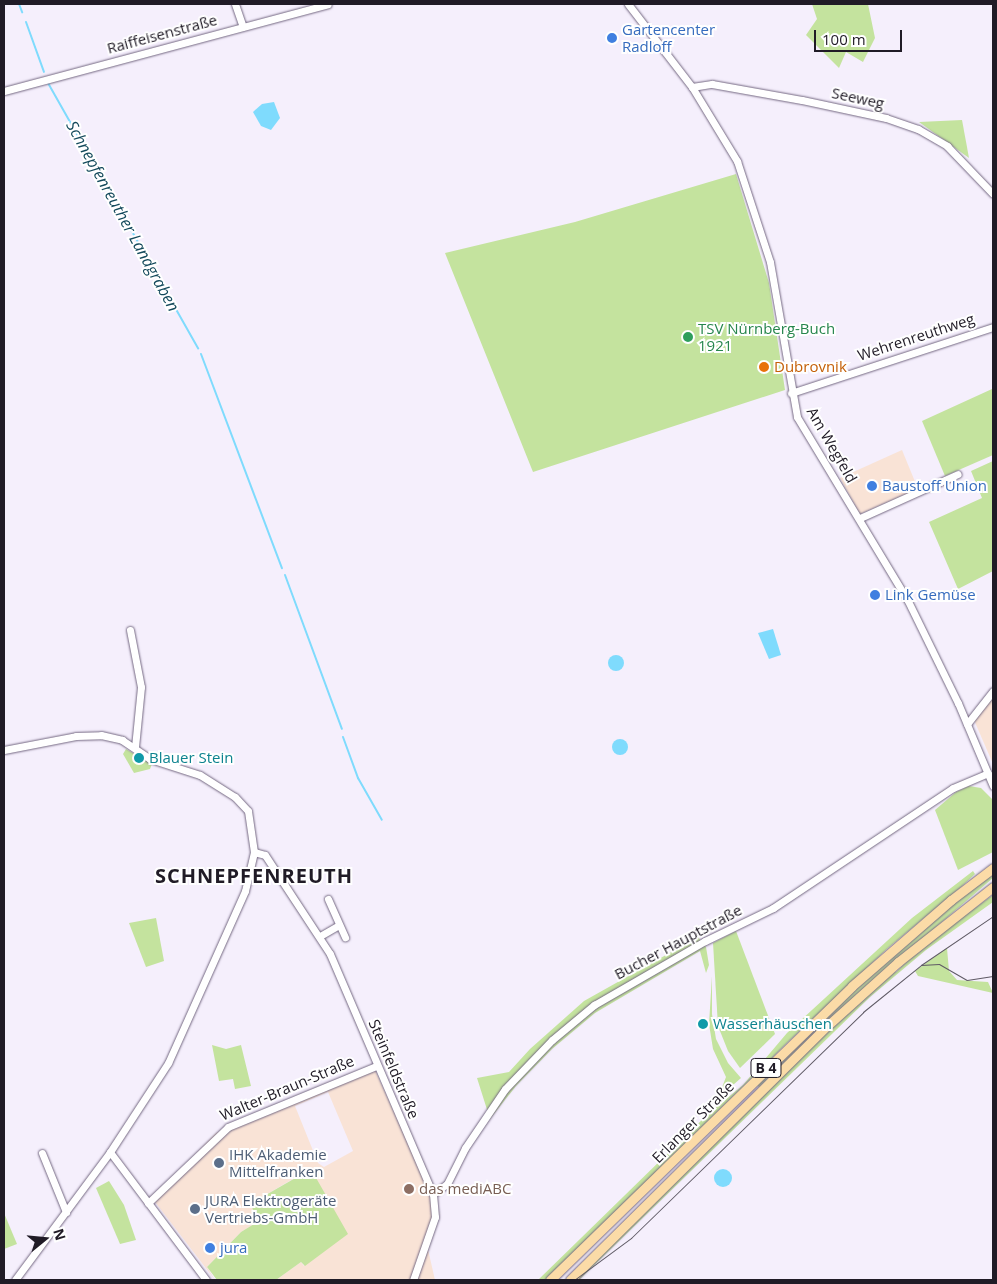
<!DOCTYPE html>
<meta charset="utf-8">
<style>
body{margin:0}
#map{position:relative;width:997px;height:1284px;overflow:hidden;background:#f5effc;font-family:"Open Sans",sans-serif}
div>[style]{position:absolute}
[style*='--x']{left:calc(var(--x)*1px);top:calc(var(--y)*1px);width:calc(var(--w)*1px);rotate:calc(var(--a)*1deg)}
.commercial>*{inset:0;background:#f9e3d6}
.green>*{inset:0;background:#c4e39e}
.water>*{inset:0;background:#7fdbfd}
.round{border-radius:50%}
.stream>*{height:2px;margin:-1px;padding:0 1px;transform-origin:1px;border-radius:1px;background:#7fdbfd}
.roads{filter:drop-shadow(0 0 1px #746882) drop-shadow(0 0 1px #746882)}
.minor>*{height:7px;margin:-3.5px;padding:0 3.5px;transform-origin:3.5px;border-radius:3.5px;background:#fff}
.major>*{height:9px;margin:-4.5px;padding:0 4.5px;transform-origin:4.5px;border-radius:4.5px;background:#fbdba7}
.tram>*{height:1px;margin:-0.5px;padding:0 0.5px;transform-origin:0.5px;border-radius:0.5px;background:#5f5a65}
.dots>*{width:14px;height:14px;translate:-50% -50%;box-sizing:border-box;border:2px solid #fff;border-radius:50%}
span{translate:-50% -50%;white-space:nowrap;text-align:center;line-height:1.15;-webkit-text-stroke:4px #fff;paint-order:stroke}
.shield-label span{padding:1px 4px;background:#fff;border:1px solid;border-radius:4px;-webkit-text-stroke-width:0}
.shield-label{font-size:14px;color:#201b26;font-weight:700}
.shop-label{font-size:15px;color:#366cbe}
.left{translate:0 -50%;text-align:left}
.street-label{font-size:15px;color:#201b26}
.leisure-label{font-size:15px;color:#27864d}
.food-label{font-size:15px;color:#c56008}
.culture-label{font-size:15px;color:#0d838f}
.service-label{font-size:15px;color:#4e5e75}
.education-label{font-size:15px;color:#785e54}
.water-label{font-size:16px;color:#13495b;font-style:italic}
.district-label{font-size:20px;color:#201b26;font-weight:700;letter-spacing:1px}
.frame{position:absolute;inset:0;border:5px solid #201b26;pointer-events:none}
.north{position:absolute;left:20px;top:1214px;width:50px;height:50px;-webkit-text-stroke:4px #fff;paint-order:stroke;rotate:73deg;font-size:14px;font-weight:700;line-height:20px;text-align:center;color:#201b26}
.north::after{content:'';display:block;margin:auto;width:18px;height:22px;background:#201b26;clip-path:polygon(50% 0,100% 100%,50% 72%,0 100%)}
.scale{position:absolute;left:814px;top:30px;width:88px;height:22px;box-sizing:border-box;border:2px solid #201b26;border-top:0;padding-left:6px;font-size:15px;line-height:18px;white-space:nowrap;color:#201b26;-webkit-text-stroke:4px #fff;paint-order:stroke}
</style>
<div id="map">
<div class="commercial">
<i style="clip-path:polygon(902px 450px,918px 489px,860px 514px,840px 478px)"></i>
<i style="clip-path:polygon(993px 691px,993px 764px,974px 720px)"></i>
<i style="clip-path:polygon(evenodd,375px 1070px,432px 1197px,434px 1214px,427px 1245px,435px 1280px,276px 1280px,301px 1262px,304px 1266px,310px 1169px,250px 1204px,259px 1221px,241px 1232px,207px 1267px,215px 1280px,152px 1198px,216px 1133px,318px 1088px,375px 1070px,328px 1092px,353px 1151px,324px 1167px,318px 1163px,295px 1106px,328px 1092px)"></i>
</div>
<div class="green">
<i style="clip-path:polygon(812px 4px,868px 4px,875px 38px,863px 62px,846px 52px,839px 68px,806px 35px,817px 19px)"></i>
<i style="clip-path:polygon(962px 120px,969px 158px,919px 122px)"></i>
<i style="clip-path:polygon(736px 174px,769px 283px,785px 390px,533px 472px,445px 253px,575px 222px)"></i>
<i style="clip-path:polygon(992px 389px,993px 455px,945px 476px,922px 421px)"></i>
<i style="clip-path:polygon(993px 461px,993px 571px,958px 589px,929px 522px,982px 498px,971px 471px)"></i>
<i style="clip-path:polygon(126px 749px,152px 764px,150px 769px,134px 773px,123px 754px)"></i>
<i style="clip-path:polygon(969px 786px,981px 788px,993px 800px,993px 852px,958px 870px,935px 810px,956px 792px)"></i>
<i style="clip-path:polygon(973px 871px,975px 874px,961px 887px,888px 948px,788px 1042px,552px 1275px,545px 1280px,538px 1280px,708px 1114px,743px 1085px,787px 1033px,912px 918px)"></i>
<i style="clip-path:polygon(993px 873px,993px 878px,866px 987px,759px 1087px,755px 1083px,818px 1022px,936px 916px)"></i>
<i style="clip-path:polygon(993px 895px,993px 902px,926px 950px,870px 997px,579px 1280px,574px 1280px,812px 1045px,892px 972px,896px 972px,925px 944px)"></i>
<i style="clip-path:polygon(156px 918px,164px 961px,146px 967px,129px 923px)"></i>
<i style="clip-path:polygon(736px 931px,775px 1034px,740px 1068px,728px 1051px,718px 1026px,713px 943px)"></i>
<i style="clip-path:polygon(698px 937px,706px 947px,709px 965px,706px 973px,700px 951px,595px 1013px,552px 1049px,516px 1086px,490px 1119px,477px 1078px,509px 1072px,530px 1049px,584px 1001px)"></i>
<i style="clip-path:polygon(947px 948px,949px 971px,957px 980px,988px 982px,993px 993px,918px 976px,915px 971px)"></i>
<i style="clip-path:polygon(712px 976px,712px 1014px,716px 1039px,728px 1063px,741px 1078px,725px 1092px,721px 1090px,726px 1077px,713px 1049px,709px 1024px)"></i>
<i style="clip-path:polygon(212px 1045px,226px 1049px,241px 1045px,251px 1086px,235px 1089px,233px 1079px,219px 1081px)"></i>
<i style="clip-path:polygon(311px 1169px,348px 1234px,305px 1266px,301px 1262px,276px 1280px,217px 1280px,207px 1267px,241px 1232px,259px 1221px,250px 1204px)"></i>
<i style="clip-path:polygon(109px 1181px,124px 1205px,136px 1240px,120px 1244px,96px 1188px)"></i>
<i style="clip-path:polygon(4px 1213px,17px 1244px,4px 1249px)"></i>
</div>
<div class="water">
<i style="clip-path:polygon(274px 102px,280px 118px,271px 130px,261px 126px,253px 112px,262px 104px)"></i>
<i style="clip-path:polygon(773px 629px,781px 655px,769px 659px,758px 633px)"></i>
<i class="round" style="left:608px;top:655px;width:16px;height:16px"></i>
<i class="round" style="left:612px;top:739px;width:16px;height:16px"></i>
<i class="round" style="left:714px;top:1169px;width:18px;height:18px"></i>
</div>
<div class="stream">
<i style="--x:19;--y:4;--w:9;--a:69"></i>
<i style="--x:26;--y:22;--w:53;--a:70.2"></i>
<i style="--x:48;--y:83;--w:305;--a:60.5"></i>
<i style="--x:201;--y:354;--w:229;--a:69.3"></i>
<i style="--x:285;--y:575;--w:164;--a:69.7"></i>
<i style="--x:343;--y:737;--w:44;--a:69.9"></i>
<i style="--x:358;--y:778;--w:48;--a:60.3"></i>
</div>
<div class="roads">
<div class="minor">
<i style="--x:235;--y:4;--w:24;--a:71"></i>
<i style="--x:628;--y:4;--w:105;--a:52.4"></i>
<i style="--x:692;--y:87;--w:87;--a:58.7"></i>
<i style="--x:737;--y:161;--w:106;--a:71.9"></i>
<i style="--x:770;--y:262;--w:157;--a:80.1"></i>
<i style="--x:797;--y:417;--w:213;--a:58.9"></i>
<i style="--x:907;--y:599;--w:116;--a:63.9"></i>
<i style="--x:958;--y:703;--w:90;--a:67.1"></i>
<i style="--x:692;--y:87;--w:20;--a:-9"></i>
<i style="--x:712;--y:84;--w:91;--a:10.1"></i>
<i style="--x:802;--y:100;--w:86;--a:12.1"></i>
<i style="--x:886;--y:118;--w:34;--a:19"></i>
<i style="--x:918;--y:129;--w:34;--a:30"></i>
<i style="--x:947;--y:146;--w:66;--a:46.2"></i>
<i style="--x:4;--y:91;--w:335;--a:-15"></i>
<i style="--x:791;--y:393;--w:213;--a:-18.1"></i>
<i style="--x:860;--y:518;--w:107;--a:-24.2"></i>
<i style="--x:130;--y:630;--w:58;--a:79.1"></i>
<i style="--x:141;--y:687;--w:60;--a:95.7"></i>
<i style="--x:967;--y:724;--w:42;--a:-51.8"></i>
<i style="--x:4;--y:750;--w:73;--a:-11"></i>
<i style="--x:76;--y:736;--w:25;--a:-2"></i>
<i style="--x:101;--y:735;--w:22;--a:13"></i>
<i style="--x:122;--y:740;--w:34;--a:34"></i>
<i style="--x:150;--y:759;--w:52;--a:17.7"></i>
<i style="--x:200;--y:775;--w:41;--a:32.2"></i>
<i style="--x:235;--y:797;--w:19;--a:47"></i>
<i style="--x:248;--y:811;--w:41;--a:81.7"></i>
<i style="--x:254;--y:852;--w:40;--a:103"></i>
<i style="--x:245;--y:891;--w:188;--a:114.1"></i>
<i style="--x:168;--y:1063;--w:106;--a:123.1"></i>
<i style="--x:110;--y:1152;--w:159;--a:126.6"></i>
<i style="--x:254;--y:852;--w:11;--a:15"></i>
<i style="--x:265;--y:855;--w:118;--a:56.7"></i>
<i style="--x:330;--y:954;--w:261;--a:66.8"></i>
<i style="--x:433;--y:1194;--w:23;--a:85"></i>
<i style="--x:435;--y:1217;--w:67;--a:109.2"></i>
<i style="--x:328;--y:899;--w:42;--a:65.9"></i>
<i style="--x:320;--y:936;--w:22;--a:-30"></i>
<i style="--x:110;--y:1152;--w:160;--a:53.1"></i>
<i style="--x:42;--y:1153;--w:64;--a:67.9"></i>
<i style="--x:433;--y:1194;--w:17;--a:-36"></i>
<i style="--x:447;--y:1184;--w:40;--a:-63.4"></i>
<i style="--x:465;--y:1148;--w:71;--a:-55.9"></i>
<i style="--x:505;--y:1089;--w:68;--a:-46.2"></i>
<i style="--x:552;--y:1040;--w:55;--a:-39.8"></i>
<i style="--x:594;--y:1005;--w:128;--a:-30"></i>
<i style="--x:705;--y:941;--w:76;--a:-25.9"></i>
<i style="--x:773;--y:908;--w:216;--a:-33.7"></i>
<i style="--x:953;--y:788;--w:38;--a:-23"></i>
<i style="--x:148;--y:1203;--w:110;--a:-43.5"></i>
<i style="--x:228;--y:1127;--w:160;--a:-22.4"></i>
</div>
<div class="major">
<i style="--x:550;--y:1280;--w:421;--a:-44.2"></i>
<i style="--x:852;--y:986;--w:131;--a:-41"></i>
<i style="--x:951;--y:900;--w:53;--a:-37.3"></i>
<i style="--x:570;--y:1280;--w:361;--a:-44.7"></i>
<i style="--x:827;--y:1026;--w:96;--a:-42"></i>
<i style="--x:898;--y:962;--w:121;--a:-38.3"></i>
</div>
</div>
<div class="tram">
<i style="--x:921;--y:965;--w:18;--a:-3"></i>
<i style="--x:939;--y:964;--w:32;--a:30"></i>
<i style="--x:967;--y:980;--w:26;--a:-9"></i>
<i style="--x:574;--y:1280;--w:71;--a:-36.4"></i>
<i style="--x:631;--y:1238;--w:324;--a:-44.2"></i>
<i style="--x:863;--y:1012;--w:75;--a:-39"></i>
<i style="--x:921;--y:965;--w:87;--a:-34.2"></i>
</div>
<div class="dots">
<i style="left:612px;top:38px;background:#3f7fe0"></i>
<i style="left:688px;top:337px;background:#2e9e5b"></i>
<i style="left:764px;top:367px;background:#e8710a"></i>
<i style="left:872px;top:486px;background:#3f7fe0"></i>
<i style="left:875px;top:595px;background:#3f7fe0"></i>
<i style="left:139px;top:758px;background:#0f9aa8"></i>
<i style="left:703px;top:1024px;background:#0f9aa8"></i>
<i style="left:219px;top:1163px;background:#5c6f8a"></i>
<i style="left:409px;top:1189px;background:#8d6e63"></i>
<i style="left:195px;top:1209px;background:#5c6f8a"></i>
<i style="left:210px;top:1248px;background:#3f7fe0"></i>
</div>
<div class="shield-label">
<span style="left:766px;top:1068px">B 4</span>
</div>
<div class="shop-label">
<span class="left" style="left:622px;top:38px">Gartencenter<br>Radloff</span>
<span class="left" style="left:882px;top:486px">Baustoff Union</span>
<span class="left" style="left:885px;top:595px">Link Gemüse</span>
<span class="left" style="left:220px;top:1248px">jura</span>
</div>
<div class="street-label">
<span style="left:162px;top:34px;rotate:-15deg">Raiffeisenstraße</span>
<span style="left:858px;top:98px;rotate:12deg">Seeweg</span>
<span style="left:916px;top:337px;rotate:-18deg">Wehrenreuthweg</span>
<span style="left:832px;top:445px;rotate:60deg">Am Wegfeld</span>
<span style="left:678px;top:942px;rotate:-28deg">Bucher Hauptstraße</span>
<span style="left:394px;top:1069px;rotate:67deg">Steinfeldstraße</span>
<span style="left:287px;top:1088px;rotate:-23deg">Walter-Braun-Straße</span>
<span style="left:693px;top:1122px;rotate:-45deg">Erlanger Straße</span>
</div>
<div class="leisure-label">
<span class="left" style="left:698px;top:337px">TSV Nürnberg-Buch<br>1921</span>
</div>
<div class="food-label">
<span class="left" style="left:774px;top:367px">Dubrovnik</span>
</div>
<div class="culture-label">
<span class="left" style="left:149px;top:758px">Blauer Stein</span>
<span class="left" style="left:713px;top:1024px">Wasserhäuschen</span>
</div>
<div class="service-label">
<span class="left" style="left:229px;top:1163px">IHK Akademie<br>Mittelfranken</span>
<span class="left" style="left:205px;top:1209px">JURA Elektrogeräte<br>Vertriebs-GmbH</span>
</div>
<div class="education-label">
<span class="left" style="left:419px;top:1189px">das mediABC</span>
</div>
<div class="water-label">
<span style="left:123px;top:216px;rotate:61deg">Schnepfenreuther Landgraben</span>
</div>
<div class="district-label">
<span style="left:254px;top:875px">SCHNEPFENREUTH</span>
</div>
<div class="frame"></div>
<div class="north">N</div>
<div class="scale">100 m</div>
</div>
